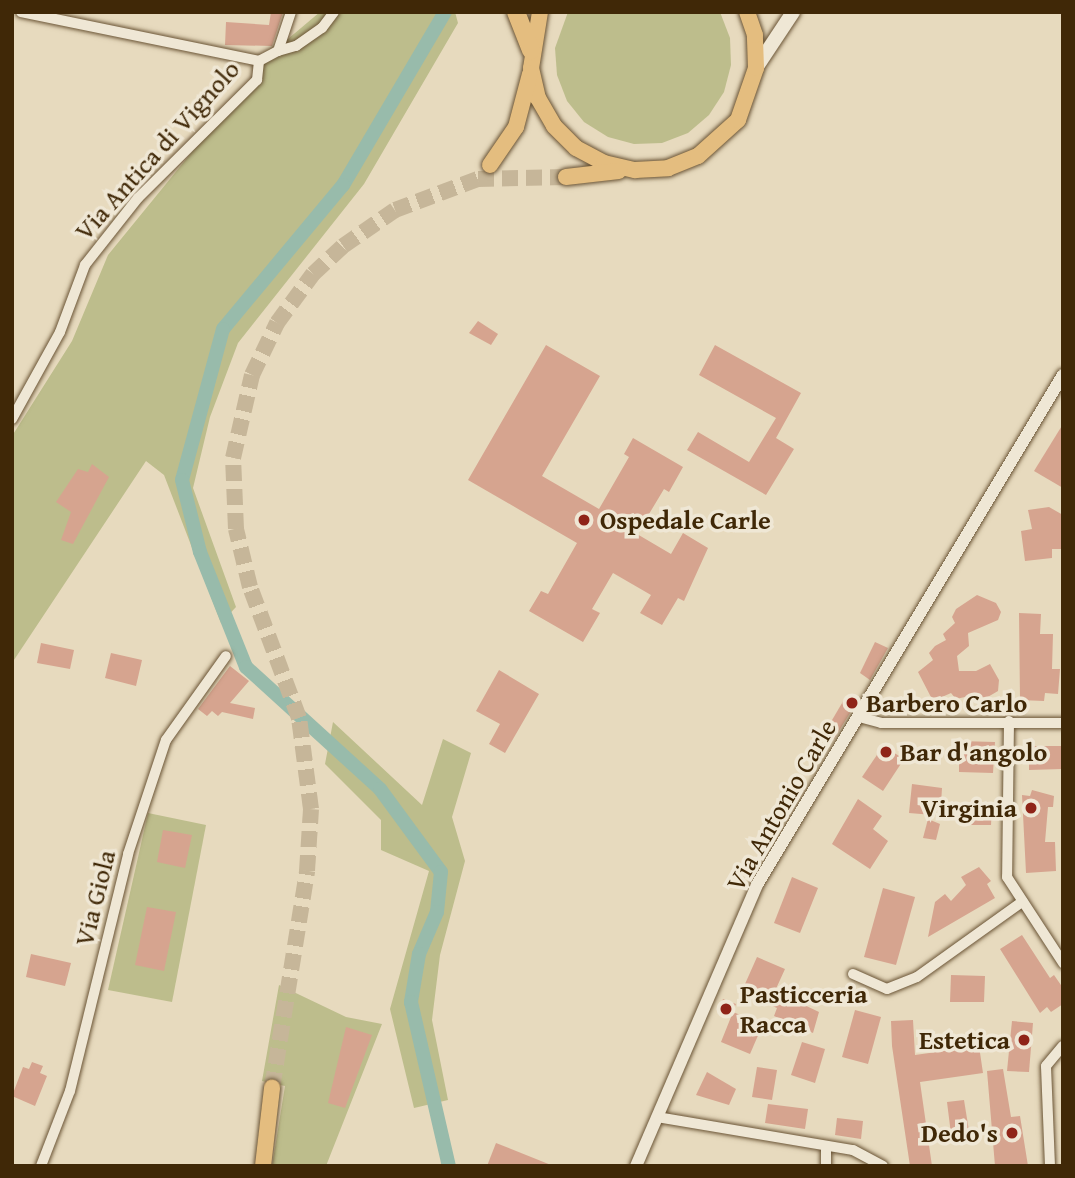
<!DOCTYPE html>
<style>
body{margin:0}
#map{position:relative;width:1075px;height:1178px;overflow:hidden;background:#e7dabe;font-family:"Gentium Book Plus",serif}
div>[style]{position:absolute}
[style*='--x']{left:calc(var(--x)*1px);top:calc(var(--y)*1px);width:calc(var(--w)*1px);rotate:calc(var(--a)*1deg)}
.green>*{inset:0;background:#bdbd8c}
.canal>*{height:14px;margin:-7px;padding:0 7px;transform-origin:7px;border-radius:7px;background:#98bbab}
.building>*{inset:0;background:#d6a48f}
.primary-tunnel>*{height:16px;margin-top:-8px;transform-origin:0;background:repeating-linear-gradient(90deg,#c6b699 0 16px,transparent 0 24px)}
.roads{filter:drop-shadow(0 0 2px #6a5435) drop-shadow(0 0 2px #6a5435)}
.minor>*{height:10px;margin:-5px;padding:0 5px;transform-origin:5px;border-radius:5px;background:#efe7d5}
.tertiary>*{height:12px;margin:-6px;padding:0 6px;transform-origin:6px;border-radius:6px;background:#efe7d5}
.secondary>*{height:14px;margin:-7px;padding:0 7px;transform-origin:7px;border-radius:7px;background:#efe7d5}
.primary>*{height:16px;margin:-8px;padding:0 8px;transform-origin:8px;border-radius:8px;background:#e4bd7f}
.trunk>*{height:18px;margin:-9px;padding:0 9px;transform-origin:9px;border-radius:9px;background:#e4bd7f}
.dots>*{width:19px;height:19px;translate:-50% -50%;box-sizing:border-box;border:4px solid #efe7d5;border-radius:50%}
span{translate:-50% -50%;white-space:nowrap;text-align:center;line-height:1.15;-webkit-text-stroke:7px #efe7d5;paint-order:stroke}
.street-label{font-size:26px;color:#402807}
.poi-label{font-size:26px;color:#402807;font-weight:700}
.left{translate:0 -50%;text-align:left}
.right{translate:-100% -50%;text-align:right}
.frame{position:absolute;inset:0;border:14px solid #402807;pointer-events:none}
</style>
<div id="map">
<div class="green">
<i style="clip-path:polygon(320px 12px,455px 12px,458px 23px,364px 184px,238px 343px,210px 417px,193px 488px,236px 607px,221px 623px,164px 475px,146px 461px,12px 663px,12px 436px,72px 341px,108px 255px,276px 49px)"></i>
<i style="clip-path:polygon(568px 12px,720px 12px,730px 38px,731px 65px,724px 92px,709px 115px,688px 133px,662px 143px,634px 144px,608px 137px,584px 122px,567px 101px,557px 75px,555px 48px)"></i>
<i style="clip-path:polygon(333px 722px,422px 805px,443px 739px,471px 753px,452px 817px,465px 861px,440px 955px,432px 1020px,448px 1100px,414px 1108px,390px 1009px,429px 871px,381px 850px,381px 820px,325px 764px)"></i>
<i style="clip-path:polygon(148px 813px,206px 825px,172px 1002px,108px 990px)"></i>
<i style="clip-path:polygon(279px 985px,346px 1017px,382px 1024px,326px 1166px,272px 1166px,285px 1086px,262px 1081px)"></i>
</div>
<div class="canal">
<i style="--x:445;--y:12;--w:201;--a:120.5"></i>
<i style="--x:343;--y:185;--w:187;--a:129.8"></i>
<i style="--x:223;--y:329;--w:156;--a:105.2"></i>
<i style="--x:182;--y:480;--w:74;--a:76"></i>
<i style="--x:200;--y:552;--w:124;--a:68.2"></i>
<i style="--x:246;--y:667;--w:181;--a:42.3"></i>
<i style="--x:380;--y:789;--w:103;--a:53.7"></i>
<i style="--x:441;--y:872;--w:40;--a:95.7"></i>
<i style="--x:437;--y:912;--w:46;--a:113.2"></i>
<i style="--x:419;--y:954;--w:49;--a:99.5"></i>
<i style="--x:411;--y:1002;--w:168;--a:77"></i>
</div>
<div class="building">
<i style="clip-path:polygon(271px 12px,283px 12px,272px 46px,225px 45px,226px 22px,269px 25px)"></i>
<i style="clip-path:polygon(478px 321px,498px 334px,491px 345px,469px 333px)"></i>
<i style="clip-path:polygon(546px 345px,600px 376px,542px 476px,599px 509px,629px 457px,624px 454px,633px 438px,683px 467px,669px 492px,664px 489px,637px 534px,671px 554px,683px 533px,708px 548px,684px 601px,678px 598px,662px 625px,640px 613px,651px 595px,613px 573px,592px 609px,600px 613px,583px 642px,529px 611px,541px 591px,548px 594px,577px 543px,468px 480px)"></i>
<i style="clip-path:polygon(715px 345px,801px 393px,776px 438px,794px 449px,766px 495px,687px 450px,698px 432px,749px 462px,776px 418px,699px 375px)"></i>
<i style="clip-path:polygon(1063px 424px,1063px 488px,1034px 471px)"></i>
<i style="clip-path:polygon(92px 464px,109px 477px,73px 544px,61px 540px,71px 512px,56px 502px,78px 469px,88px 472px)"></i>
<i style="clip-path:polygon(1049px 507px,1063px 515px,1063px 549px,1052px 549px,1052px 558px,1025px 561px,1021px 531px,1032px 529px,1028px 510px)"></i>
<i style="clip-path:polygon(977px 595px,996px 603px,1001px 612px,998px 620px,968px 633px,969px 646px,957px 656px,959px 671px,976px 671px,990px 664px,999px 680px,998px 691px,986px 698px,974px 695px,956px 699px,951px 693px,933px 701px,918px 672px,933px 660px,929px 653px,935px 646px,946px 640px,943px 634px,955px 623px,952px 617px,956px 609px)"></i>
<i style="clip-path:polygon(1019px 613px,1041px 614px,1040px 634px,1053px 634px,1052px 669px,1060px 669px,1058px 694px,1045px 693px,1044px 701px,1020px 700px)"></i>
<i style="clip-path:polygon(875px 642px,888px 648px,870px 680px,860px 673px)"></i>
<i style="clip-path:polygon(41px 643px,74px 650px,70px 669px,37px 663px)"></i>
<i style="clip-path:polygon(111px 653px,142px 660px,136px 686px,105px 678px)"></i>
<i style="clip-path:polygon(230px 666px,249px 681px,230px 703px,255px 708px,253px 719px,222px 712px,218px 716px,212px 711px,207px 716px,198px 709px)"></i>
<i style="clip-path:polygon(499px 670px,539px 694px,505px 753px,489px 744px,500px 724px,476px 711px)"></i>
<i style="clip-path:polygon(845px 698px,855px 705px,834px 739px,825px 732px)"></i>
<i style="clip-path:polygon(959px 741px,995px 742px,993px 773px,959px 772px)"></i>
<i style="clip-path:polygon(883px 746px,904px 759px,883px 791px,862px 777px)"></i>
<i style="clip-path:polygon(1029px 746px,1061px 746px,1062px 769px,1029px 770px)"></i>
<i style="clip-path:polygon(912px 784px,942px 788px,941px 804px,934px 803px,933px 815px,909px 813px)"></i>
<i style="clip-path:polygon(1032px 790px,1054px 796px,1053px 807px,1048px 807px,1045px 842px,1055px 842px,1056px 871px,1026px 873px,1022px 795px,1030px 796px)"></i>
<i style="clip-path:polygon(858px 799px,882px 816px,873px 829px,888px 841px,870px 869px,832px 844px)"></i>
<i style="clip-path:polygon(968px 803px,992px 804px,991px 825px,968px 825px)"></i>
<i style="clip-path:polygon(928px 819px,940px 824px,936px 840px,923px 838px)"></i>
<i style="clip-path:polygon(163px 830px,192px 835px,185px 868px,157px 862px)"></i>
<i style="clip-path:polygon(979px 867px,991px 881px,987px 884px,995px 898px,928px 937px,935px 902px,945px 894px,951px 901px,966px 885px,961px 877px)"></i>
<i style="clip-path:polygon(792px 877px,818px 888px,800px 933px,774px 923px)"></i>
<i style="clip-path:polygon(883px 888px,915px 897px,896px 965px,864px 957px)"></i>
<i style="clip-path:polygon(147px 907px,176px 912px,164px 971px,135px 965px)"></i>
<i style="clip-path:polygon(1022px 935px,1050px 978px,1054px 975px,1063px 988px,1063px 1004px,1051px 1012px,1047px 1007px,1040px 1013px,1000px 949px)"></i>
<i style="clip-path:polygon(31px 954px,71px 963px,65px 986px,26px 977px)"></i>
<i style="clip-path:polygon(757px 957px,785px 969px,775px 991px,819px 1012px,813px 1033px,774px 1016px,777px 1008px,741px 993px)"></i>
<i style="clip-path:polygon(951px 975px,985px 976px,984px 1002px,950px 1002px)"></i>
<i style="clip-path:polygon(723px 999px,736px 1004px,731px 1016px,718px 1011px)"></i>
<i style="clip-path:polygon(855px 1010px,881px 1017px,868px 1064px,842px 1057px)"></i>
<i style="clip-path:polygon(733px 1012px,763px 1024px,750px 1054px,721px 1042px)"></i>
<i style="clip-path:polygon(913px 1020px,915px 1055px,979px 1046px,983px 1073px,920px 1082px,932px 1166px,910px 1166px,892px 1046px,891px 1021px)"></i>
<i style="clip-path:polygon(1012px 1021px,1033px 1023px,1029px 1072px,1007px 1071px)"></i>
<i style="clip-path:polygon(346px 1027px,372px 1035px,345px 1108px,328px 1103px)"></i>
<i style="clip-path:polygon(802px 1042px,825px 1049px,815px 1083px,791px 1075px)"></i>
<i style="clip-path:polygon(32px 1062px,43px 1066px,40px 1073px,47px 1076px,35px 1106px,12px 1096px,23px 1067px,29px 1069px)"></i>
<i style="clip-path:polygon(757px 1067px,777px 1070px,772px 1100px,752px 1097px)"></i>
<i style="clip-path:polygon(1003px 1069px,1011px 1117px,1020px 1116px,1028px 1166px,995px 1166px,987px 1071px)"></i>
<i style="clip-path:polygon(707px 1072px,736px 1089px,729px 1105px,696px 1095px)"></i>
<i style="clip-path:polygon(964px 1100px,969px 1131px,951px 1134px,947px 1102px)"></i>
<i style="clip-path:polygon(768px 1104px,808px 1109px,805px 1129px,765px 1123px)"></i>
<i style="clip-path:polygon(837px 1118px,863px 1121px,861px 1139px,835px 1135px)"></i>
<i style="clip-path:polygon(496px 1143px,551px 1165px,551px 1166px,487px 1166px)"></i>
</div>
<div class="primary-tunnel">
<i style="--x:272;--y:1088;--w:220;--a:-80.8"></i>
<i style="--x:307;--y:871;--w:62;--a:-86.3"></i>
<i style="--x:311;--y:809;--w:92;--a:-97.5"></i>
<i style="--x:299;--y:718;--w:140;--a:-110.5"></i>
<i style="--x:250;--y:587;--w:60;--a:-103.6"></i>
<i style="--x:236;--y:529;--w:71;--a:-92.4"></i>
<i style="--x:233;--y:458;--w:85;--a:-77.1"></i>
<i style="--x:252;--y:375;--w:58;--a:-64.3"></i>
<i style="--x:277;--y:323;--w:61;--a:-53.7"></i>
<i style="--x:313;--y:274;--w:41;--a:-43"></i>
<i style="--x:343;--y:246;--w:63;--a:-34.7"></i>
<i style="--x:395;--y:210;--w:89;--a:-20.5"></i>
<i style="--x:478;--y:179;--w:88;--a:-1.3"></i>
</div>
<div class="roads">
<div class="minor">
<i style="--x:21;--y:12;--w:243;--a:11.6"></i>
<i style="--x:278;--y:51;--w:19;--a:-16"></i>
<i style="--x:296;--y:46;--w:32;--a:-35"></i>
<i style="--x:322;--y:28;--w:20;--a:-53"></i>
<i style="--x:259;--y:61;--w:21;--a:-28"></i>
<i style="--x:278;--y:51;--w:41;--a:-71.6"></i>
<i style="--x:12;--y:419;--w:99;--a:-61.1"></i>
<i style="--x:60;--y:332;--w:72;--a:-69.5"></i>
<i style="--x:85;--y:265;--w:85;--a:-51.7"></i>
<i style="--x:138;--y:198;--w:168;--a:-44.8"></i>
<i style="--x:257;--y:80;--w:19;--a:-84"></i>
<i style="--x:859;--y:717;--w:23;--a:15"></i>
<i style="--x:881;--y:723;--w:182;--a:0"></i>
<i style="--x:1009;--y:721;--w:156;--a:90.7"></i>
<i style="--x:1007;--y:877;--w:103;--a:56.9"></i>
<i style="--x:853;--y:974;--w:37;--a:24"></i>
<i style="--x:887;--y:989;--w:32;--a:-22"></i>
<i style="--x:917;--y:977;--w:130;--a:-35.6"></i>
<i style="--x:657;--y:1117;--w:199;--a:9.6"></i>
<i style="--x:853;--y:1150;--w:34;--a:28"></i>
<i style="--x:826;--y:1147;--w:19;--a:90"></i>
<i style="--x:41;--y:1166;--w:80;--a:-68.9"></i>
<i style="--x:70;--y:1091;--w:244;--a:-76.2"></i>
<i style="--x:128;--y:854;--w:120;--a:-71.6"></i>
<i style="--x:166;--y:740;--w:103;--a:-54.5"></i>
<i style="--x:1050;--y:1166;--w:100;--a:-92.3"></i>
<i style="--x:1046;--y:1066;--w:26;--a:-50"></i>
</div>
<div class="tertiary">
<i style="--x:636;--y:1166;--w:306;--a:-66.7"></i>
<i style="--x:757;--y:885;--w:595;--a:-59.04"></i>
</div>
<div class="secondary">
<i style="--x:756;--y:68;--w:67;--a:-56.5"></i>
</div>
<div class="primary">
<i style="--x:540;--y:12;--w:57;--a:99.1"></i>
<i style="--x:531;--y:68;--w:31;--a:77"></i>
<i style="--x:538;--y:98;--w:32;--a:60"></i>
<i style="--x:554;--y:126;--w:31;--a:45"></i>
<i style="--x:576;--y:148;--w:32;--a:28"></i>
<i style="--x:604;--y:163;--w:32;--a:13"></i>
<i style="--x:635;--y:170;--w:33;--a:-3"></i>
<i style="--x:668;--y:168;--w:32;--a:-22"></i>
<i style="--x:698;--y:156;--w:54;--a:-42"></i>
<i style="--x:738;--y:120;--w:55;--a:-70.9"></i>
<i style="--x:756;--y:68;--w:33;--a:-92"></i>
<i style="--x:755;--y:35;--w:24;--a:-109"></i>
<i style="--x:490;--y:165;--w:46;--a:-55.6"></i>
<i style="--x:516;--y:127;--w:55;--a:-75.2"></i>
<i style="--x:566;--y:177;--w:53;--a:-6.5"></i>
<i style="--x:263;--y:1166;--w:79;--a:-83.4"></i>
</div>
<div class="trunk">
<i style="--x:516;--y:12;--w:41;--a:68.5"></i>
</div>
</div>
<div class="dots">
<i style="left:584px;top:520px;background:#8f2418"></i>
<i style="left:852px;top:703px;background:#8f2418"></i>
<i style="left:886px;top:752px;background:#8f2418"></i>
<i style="left:1031px;top:808px;background:#8f2418"></i>
<i style="left:726px;top:1009px;background:#8f2418"></i>
<i style="left:1024px;top:1040px;background:#8f2418"></i>
<i style="left:1012px;top:1133px;background:#8f2418"></i>
</div>
<div class="street-label">
<span style="left:157px;top:150px;rotate:-48deg">Via Antica di Vignolo</span>
<span style="left:781px;top:805px;rotate:-60deg">Via Antonio Carle</span>
<span style="left:95px;top:898px;rotate:-76deg">Via Giola</span>
</div>
<div class="poi-label">
<span class="left" style="left:600px;top:520px">Ospedale Carle</span>
<span class="left" style="left:866px;top:703px">Barbero Carlo</span>
<span class="left" style="left:900px;top:752px">Bar d'angolo</span>
<span class="right" style="left:1017px;top:808px">Virginia</span>
<span class="left" style="left:740px;top:1009px">Pasticceria<br>Racca</span>
<span class="right" style="left:1010px;top:1040px">Estetica</span>
<span class="right" style="left:998px;top:1133px">Dedo's</span>
</div>
<div class="frame"></div>
</div>
